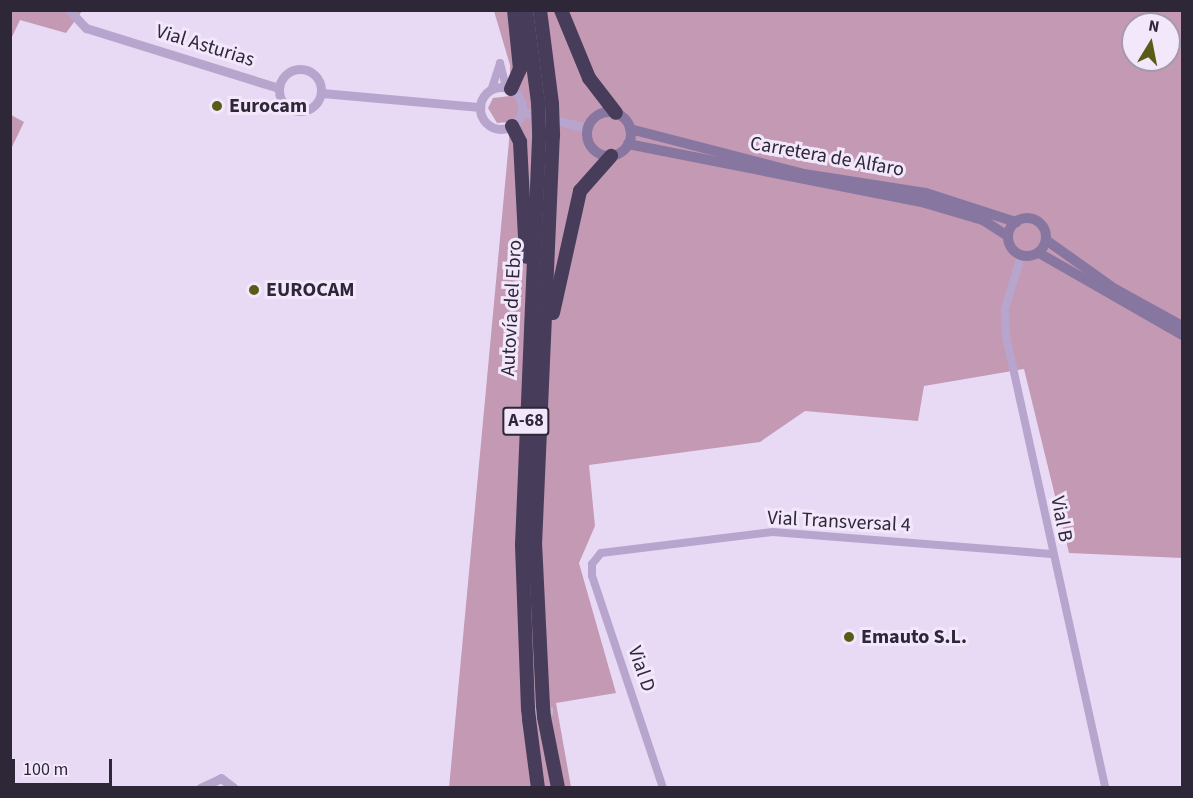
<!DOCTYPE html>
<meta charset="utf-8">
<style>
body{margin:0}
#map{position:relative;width:1193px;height:798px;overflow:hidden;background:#e8daf4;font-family:"Source Sans 3",sans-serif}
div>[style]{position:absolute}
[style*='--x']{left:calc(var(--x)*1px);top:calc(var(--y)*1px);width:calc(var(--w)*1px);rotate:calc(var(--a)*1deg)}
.green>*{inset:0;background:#c499b4}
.minor-tunnel>*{height:8px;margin-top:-4px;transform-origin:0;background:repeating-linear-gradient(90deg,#c3b6ce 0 8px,transparent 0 12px)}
.minor>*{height:8px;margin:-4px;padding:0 4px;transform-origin:4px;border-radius:4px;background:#b8a5cd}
.tertiary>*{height:9px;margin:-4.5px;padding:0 4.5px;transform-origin:4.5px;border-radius:4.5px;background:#b8a5cd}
.tertiary>.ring{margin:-4.5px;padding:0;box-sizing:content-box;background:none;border:9px solid #b8a5cd;border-radius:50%}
.secondary>*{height:10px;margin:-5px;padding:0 5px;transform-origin:5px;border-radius:5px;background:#8777a0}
.secondary>.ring{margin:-5px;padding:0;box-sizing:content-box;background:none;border:10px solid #8777a0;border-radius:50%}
.motorway>*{height:14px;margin:-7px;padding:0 7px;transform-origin:7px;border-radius:7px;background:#473d5a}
.motorway-bridge>*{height:14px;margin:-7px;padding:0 7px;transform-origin:7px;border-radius:7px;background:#473d5a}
.dots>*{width:16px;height:16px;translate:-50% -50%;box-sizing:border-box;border:3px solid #f2e7fb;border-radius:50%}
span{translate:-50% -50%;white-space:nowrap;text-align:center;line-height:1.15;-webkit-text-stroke:6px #f2e7fb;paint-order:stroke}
.shield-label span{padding:2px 4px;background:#f2e7fb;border:2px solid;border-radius:4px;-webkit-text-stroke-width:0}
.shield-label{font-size:18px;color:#2d2738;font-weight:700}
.street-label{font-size:20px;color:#2d2738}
.poi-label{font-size:20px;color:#2d2738;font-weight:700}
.left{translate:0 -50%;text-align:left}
.frame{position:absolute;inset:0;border:12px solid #2d2738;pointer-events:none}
.north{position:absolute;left:1121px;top:12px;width:60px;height:60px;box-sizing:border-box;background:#f2e7fb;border:2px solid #a39aad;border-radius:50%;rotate:10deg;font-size:16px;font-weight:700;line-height:24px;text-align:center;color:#2d2738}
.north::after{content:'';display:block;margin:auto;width:21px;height:27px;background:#575d19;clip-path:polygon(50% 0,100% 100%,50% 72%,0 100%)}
.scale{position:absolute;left:12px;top:759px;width:100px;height:27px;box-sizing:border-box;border:3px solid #2d2738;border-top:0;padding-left:8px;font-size:18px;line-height:21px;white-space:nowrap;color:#2d2738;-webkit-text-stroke:4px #f2e7fb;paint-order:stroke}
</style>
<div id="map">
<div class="green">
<i style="clip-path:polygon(11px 11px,82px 11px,66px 33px,20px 20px,11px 39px)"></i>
<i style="clip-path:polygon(evenodd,494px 11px,1182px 11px,1182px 558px,1069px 553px,1024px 369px,924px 386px,918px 421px,805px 411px,760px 442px,589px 465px,595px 526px,579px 563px,616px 693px,556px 703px,571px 787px,449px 788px,509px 141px,509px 122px,497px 123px,488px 108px,493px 98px,510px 96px,510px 65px,494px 11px,1133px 24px,1169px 24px,1169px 60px,1133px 60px,1133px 24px)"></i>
<i style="clip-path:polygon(11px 115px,24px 122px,11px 149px)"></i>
</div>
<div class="minor-tunnel">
<i style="--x:521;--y:714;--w:34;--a:-5"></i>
</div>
<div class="minor">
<i style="--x:492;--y:88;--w:26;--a:-72"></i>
<i style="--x:500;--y:63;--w:25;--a:76"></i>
<i style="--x:1021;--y:256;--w:55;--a:106.8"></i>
<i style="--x:1005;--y:309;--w:27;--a:88"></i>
<i style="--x:1006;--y:336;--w:463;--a:77.6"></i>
<i style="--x:663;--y:788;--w:224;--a:-108.5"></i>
<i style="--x:592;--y:576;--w:12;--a:-90"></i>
<i style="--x:592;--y:564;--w:14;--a:-51"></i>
<i style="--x:601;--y:553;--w:173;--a:-7"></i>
<i style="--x:773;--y:532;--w:279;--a:4.5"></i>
</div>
<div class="tertiary">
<i style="--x:69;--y:10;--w:25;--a:47"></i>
<i style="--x:86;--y:28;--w:202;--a:17.3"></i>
<i class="ring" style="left:279px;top:69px;width:33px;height:33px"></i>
<i class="ring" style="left:480px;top:87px;width:33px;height:33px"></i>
<i style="--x:322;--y:93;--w:159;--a:5.1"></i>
<i style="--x:522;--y:112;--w:67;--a:13.8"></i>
<i style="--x:200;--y:788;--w:23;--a:-25"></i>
<i style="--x:221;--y:778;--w:16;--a:38"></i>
</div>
<div class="secondary">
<i class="ring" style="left:587px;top:112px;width:34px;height:34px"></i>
<i style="--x:630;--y:129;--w:180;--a:14.5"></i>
<i style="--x:804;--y:174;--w:123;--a:8.9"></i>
<i style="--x:926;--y:193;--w:95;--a:17.9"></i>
<i style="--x:628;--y:144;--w:303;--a:11.2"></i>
<i style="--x:925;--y:203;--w:60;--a:16.3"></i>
<i style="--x:983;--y:220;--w:30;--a:33"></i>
<i class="ring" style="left:1008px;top:218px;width:28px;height:28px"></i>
<i style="--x:1046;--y:240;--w:85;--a:35.4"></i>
<i style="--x:1115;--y:289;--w:77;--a:28.9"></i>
<i style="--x:1039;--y:253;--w:165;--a:29.8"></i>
</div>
<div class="motorway">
<i style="--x:526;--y:10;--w:93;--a:82.6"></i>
<i style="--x:540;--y:10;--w:95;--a:82.7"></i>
<i style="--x:561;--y:10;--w:74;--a:67.6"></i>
<i style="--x:589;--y:78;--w:44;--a:52.4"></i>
<i style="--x:511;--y:89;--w:22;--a:-66"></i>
<i style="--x:520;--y:69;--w:59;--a:-95.8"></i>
<i style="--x:512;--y:126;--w:18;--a:63"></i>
<i style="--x:520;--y:142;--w:115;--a:87"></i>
<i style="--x:553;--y:313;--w:125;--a:-77.5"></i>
<i style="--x:580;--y:191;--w:47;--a:-48.5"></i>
<i style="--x:543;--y:706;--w:161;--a:-92.8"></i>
<i style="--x:535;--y:545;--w:409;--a:-87.5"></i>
<i style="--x:528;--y:709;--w:164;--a:-92.1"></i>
<i style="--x:522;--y:545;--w:412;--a:-87.6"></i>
<i style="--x:544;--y:717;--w:72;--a:78.8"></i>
<i style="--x:529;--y:719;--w:70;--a:82.6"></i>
</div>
<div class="motorway-bridge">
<i style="--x:538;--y:102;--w:31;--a:88"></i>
<i style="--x:552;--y:104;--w:32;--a:88"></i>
<i style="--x:543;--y:706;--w:11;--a:85"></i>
<i style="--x:528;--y:709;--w:10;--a:84"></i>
</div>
<div class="dots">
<i style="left:217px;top:106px;background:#575d19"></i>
<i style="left:254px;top:290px;background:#575d19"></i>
<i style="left:849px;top:637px;background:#575d19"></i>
</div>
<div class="shield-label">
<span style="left:526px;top:421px">A-68</span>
</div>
<div class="street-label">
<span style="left:205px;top:46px;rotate:17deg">Vial Asturias</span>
<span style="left:827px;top:157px;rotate:10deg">Carretera de Alfaro</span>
<span style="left:512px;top:308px;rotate:-87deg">Autovía del Ebro</span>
<span style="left:1061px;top:519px;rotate:79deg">Vial B</span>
<span style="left:839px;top:522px;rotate:3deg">Vial Transversal 4</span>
<span style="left:641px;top:669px;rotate:71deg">Vial D</span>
</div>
<div class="poi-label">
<span class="left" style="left:229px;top:106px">Eurocam</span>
<span class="left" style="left:266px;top:290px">EUROCAM</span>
<span class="left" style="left:861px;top:637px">Emauto S.L.</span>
</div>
<div class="frame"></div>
<div class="north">N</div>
<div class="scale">100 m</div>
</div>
